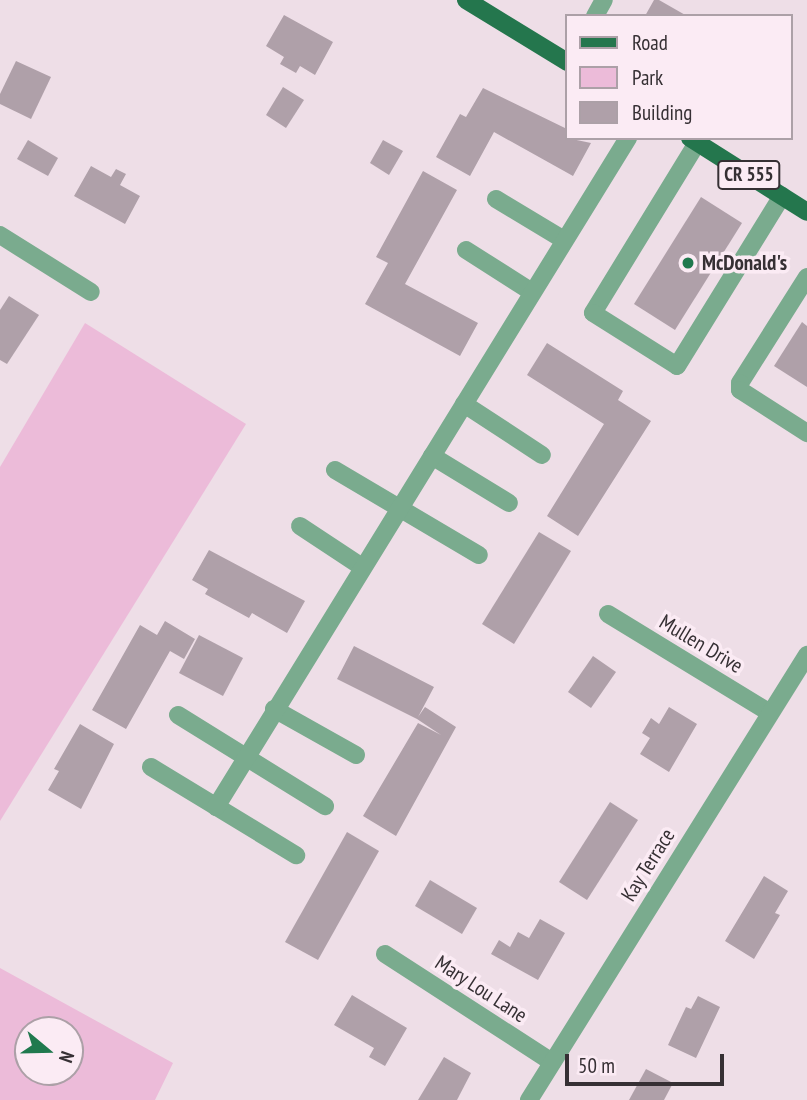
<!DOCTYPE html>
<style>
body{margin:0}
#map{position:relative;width:807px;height:1100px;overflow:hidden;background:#eedee7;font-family:"PT Sans Narrow",sans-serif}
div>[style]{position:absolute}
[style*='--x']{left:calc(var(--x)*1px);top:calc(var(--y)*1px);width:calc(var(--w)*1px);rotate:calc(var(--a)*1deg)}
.green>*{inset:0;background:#ecbbd9}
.building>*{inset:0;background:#afa0a9}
.minor>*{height:18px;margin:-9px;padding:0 9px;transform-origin:9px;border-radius:9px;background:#7aab8e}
.major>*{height:18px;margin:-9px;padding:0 9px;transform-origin:9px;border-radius:9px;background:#24764d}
.dots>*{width:19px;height:19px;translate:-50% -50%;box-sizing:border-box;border:4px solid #fbebf4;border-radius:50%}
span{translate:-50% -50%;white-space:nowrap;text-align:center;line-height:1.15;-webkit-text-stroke:7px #fbebf4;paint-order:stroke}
.shield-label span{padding:2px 5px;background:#fbebf4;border:2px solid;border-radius:5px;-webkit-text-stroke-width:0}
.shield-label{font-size:19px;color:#363034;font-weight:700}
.poi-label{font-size:21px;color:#363034;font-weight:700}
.left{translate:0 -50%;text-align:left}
.street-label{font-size:21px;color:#363034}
.legend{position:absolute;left:565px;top:14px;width:228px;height:126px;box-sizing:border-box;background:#fbebf4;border:2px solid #aca0a7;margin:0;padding:9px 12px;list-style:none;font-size:21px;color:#363034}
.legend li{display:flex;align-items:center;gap:14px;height:35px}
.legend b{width:35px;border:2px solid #aca0a7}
.north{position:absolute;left:14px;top:1016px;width:70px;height:70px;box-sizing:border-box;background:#fbebf4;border:2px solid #aca0a7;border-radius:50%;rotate:109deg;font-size:19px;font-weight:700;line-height:28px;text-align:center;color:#363034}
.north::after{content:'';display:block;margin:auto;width:24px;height:32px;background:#20794e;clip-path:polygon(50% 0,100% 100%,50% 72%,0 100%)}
.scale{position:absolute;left:565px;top:1054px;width:159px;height:32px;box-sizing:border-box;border:4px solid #363034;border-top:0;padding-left:9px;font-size:21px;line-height:24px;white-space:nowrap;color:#363034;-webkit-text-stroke:5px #fbebf4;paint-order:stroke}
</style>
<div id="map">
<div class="green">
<i style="clip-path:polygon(85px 323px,246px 424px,0 821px,0 467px)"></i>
<i style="clip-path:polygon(evenodd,0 968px,173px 1063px,155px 1100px,0 1100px,0 968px,28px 1030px,70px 1030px,70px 1072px,28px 1072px,28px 1030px)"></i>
</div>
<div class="building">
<i style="clip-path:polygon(654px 0,659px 0,687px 16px,645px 16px)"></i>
<i style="clip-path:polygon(284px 15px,333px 42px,315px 75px,300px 66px,296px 73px,280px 64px,284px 57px,266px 46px)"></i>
<i style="clip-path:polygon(16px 61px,51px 77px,31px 119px,0 104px,0 94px)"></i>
<i style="clip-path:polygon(283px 87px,304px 100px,286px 128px,266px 115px)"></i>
<i style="clip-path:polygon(483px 88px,567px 129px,567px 138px,591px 143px,573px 176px,494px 132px,470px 176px,436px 157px,460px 114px,466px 117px)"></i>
<i style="clip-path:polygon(28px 140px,58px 158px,48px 176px,17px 159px)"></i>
<i style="clip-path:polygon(383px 140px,403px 151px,389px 175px,370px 163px)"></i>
<i style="clip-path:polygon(91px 166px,111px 177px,116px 169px,126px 174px,120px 185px,140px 196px,125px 224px,74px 196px)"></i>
<i style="clip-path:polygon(423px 171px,457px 190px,405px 284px,478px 323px,460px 356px,365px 304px,388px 263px,376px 257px)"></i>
<i style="clip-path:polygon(701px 197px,742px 223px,675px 330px,634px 304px)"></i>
<i style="clip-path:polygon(9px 296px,39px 315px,7px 364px,0 360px,0 310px)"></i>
<i style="clip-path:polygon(802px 322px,807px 326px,807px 387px,774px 366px)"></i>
<i style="clip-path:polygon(547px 343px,623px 391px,618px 400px,651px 421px,578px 536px,547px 516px,604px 424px,527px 375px)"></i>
<i style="clip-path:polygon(539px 532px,571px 551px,514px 644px,482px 624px)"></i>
<i style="clip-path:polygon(209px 550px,305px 601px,287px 633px,252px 613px,249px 618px,205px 594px,208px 589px,192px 580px)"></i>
<i style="clip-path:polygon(165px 621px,195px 639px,184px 659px,170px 651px,126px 729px,92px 710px,140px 625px,157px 635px)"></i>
<i style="clip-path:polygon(199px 635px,243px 658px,223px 696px,179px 673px)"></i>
<i style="clip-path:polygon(354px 646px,434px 687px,418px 717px,425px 707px,456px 727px,396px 836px,363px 816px,418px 723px,441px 735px,417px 719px,337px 679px)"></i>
<i style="clip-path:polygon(593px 656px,616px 672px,591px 708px,568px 692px)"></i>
<i style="clip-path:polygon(669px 707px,697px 724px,669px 772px,640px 754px,650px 738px,642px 733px,651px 718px,659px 724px)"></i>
<i style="clip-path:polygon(80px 724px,114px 744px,81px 809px,48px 790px,59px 771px,54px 769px)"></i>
<i style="clip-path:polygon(610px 802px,638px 820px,587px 900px,559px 882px)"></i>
<i style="clip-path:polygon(347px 832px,379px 851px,318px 960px,285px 942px)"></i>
<i style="clip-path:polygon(764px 876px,788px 891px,775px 913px,780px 915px,754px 959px,725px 941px)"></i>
<i style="clip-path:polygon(430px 880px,477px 908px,462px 934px,415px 906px)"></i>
<i style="clip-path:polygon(540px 919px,565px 933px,538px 980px,491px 954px,499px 940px,510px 947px,518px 932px,529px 938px)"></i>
<i style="clip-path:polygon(352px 995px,407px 1028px,385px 1066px,369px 1057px,374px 1048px,334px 1025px)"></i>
<i style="clip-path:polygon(698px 996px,720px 1007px,696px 1058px,668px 1045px,686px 1007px,691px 1009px)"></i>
<i style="clip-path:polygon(444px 1057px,471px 1073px,457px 1100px,418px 1100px)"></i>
<i style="clip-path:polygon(646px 1069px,673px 1083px,664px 1100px,629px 1100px)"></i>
</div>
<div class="minor">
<i style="--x:595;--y:16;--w:18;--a:-61"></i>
<i style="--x:697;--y:143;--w:199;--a:121.5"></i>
<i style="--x:593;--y:313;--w:99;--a:32.2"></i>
<i style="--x:677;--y:366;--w:200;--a:-58.3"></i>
<i style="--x:496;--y:199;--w:79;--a:31.1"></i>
<i style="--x:0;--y:235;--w:107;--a:32.1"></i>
<i style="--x:466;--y:250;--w:78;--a:32.5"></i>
<i style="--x:807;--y:277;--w:125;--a:122.3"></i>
<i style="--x:740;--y:383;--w:7;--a:90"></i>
<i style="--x:740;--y:390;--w:80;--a:32.7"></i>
<i style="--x:464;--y:404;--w:93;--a:33.2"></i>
<i style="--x:432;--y:456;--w:90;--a:31.4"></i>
<i style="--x:335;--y:470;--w:167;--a:30.6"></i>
<i style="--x:300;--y:526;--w:74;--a:33.5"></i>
<i style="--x:608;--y:614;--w:190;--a:31.4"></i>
<i style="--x:274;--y:709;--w:94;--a:29.3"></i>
<i style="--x:178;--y:715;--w:173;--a:31.8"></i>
<i style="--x:151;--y:767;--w:170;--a:31.3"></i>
<i style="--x:216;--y:807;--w:786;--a:-58.37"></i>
<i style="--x:385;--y:954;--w:199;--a:32.9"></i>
<i style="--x:529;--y:1100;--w:525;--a:-58.01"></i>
</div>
<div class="major">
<i style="--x:466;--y:0;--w:119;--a:31.5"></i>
<i style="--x:690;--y:138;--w:138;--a:32.3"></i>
</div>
<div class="dots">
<i style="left:688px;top:263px;background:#20794e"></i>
</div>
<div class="shield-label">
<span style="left:749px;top:175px">CR 555</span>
</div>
<div class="poi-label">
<span class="left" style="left:702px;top:263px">McDonald's</span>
</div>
<div class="street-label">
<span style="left:701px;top:644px;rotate:31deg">Mullen Drive</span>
<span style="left:648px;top:865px;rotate:-58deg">Kay Terrace</span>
<span style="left:481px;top:989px;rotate:33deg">Mary Lou Lane</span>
</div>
<ul class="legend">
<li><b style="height:9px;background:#24764d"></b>Road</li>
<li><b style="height:19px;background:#ecbbd9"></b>Park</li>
<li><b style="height:19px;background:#afa0a9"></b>Building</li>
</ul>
<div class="north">N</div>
<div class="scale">50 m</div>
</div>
